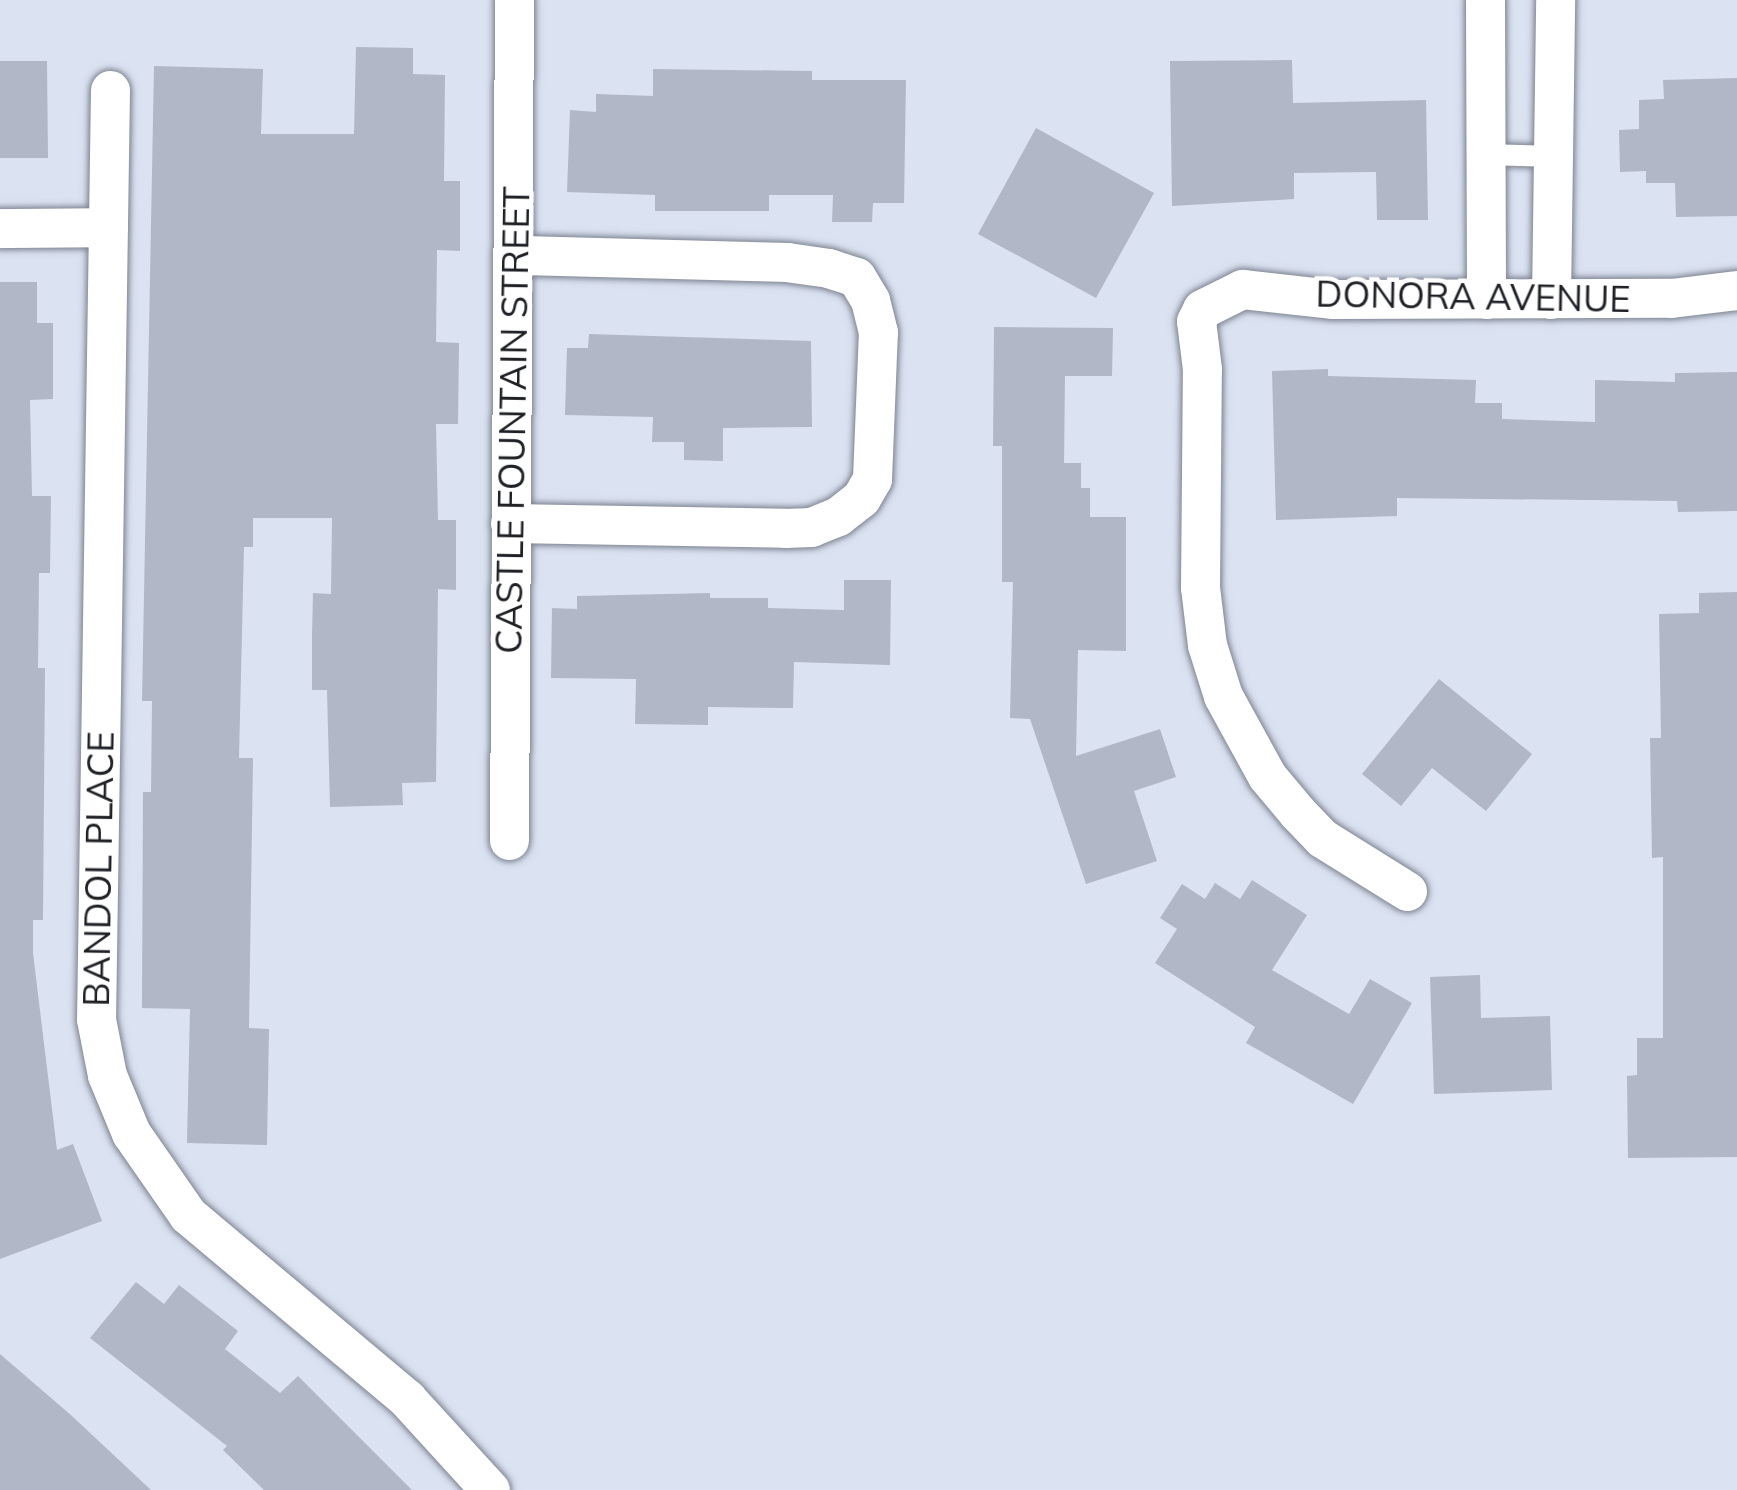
<!DOCTYPE html>
<style>
body{margin:0}
#map{position:relative;width:1737px;height:1490px;overflow:hidden;background:#dbe2f1;font-family:Mulish,sans-serif}
div>[style]{position:absolute}
[style*='--x']{left:calc(var(--x)*1px);top:calc(var(--y)*1px);width:calc(var(--w)*1px);rotate:calc(var(--a)*1deg)}
.building>*{inset:0;background:#b1b7c6}
.roads{filter:drop-shadow(0 0 3px #7d8391) drop-shadow(0 0 3px #7d8391)}
.service>*{height:21px;margin:-10.5px;padding:0 10.5px;transform-origin:10.5px;border-radius:10.5px;background:#fff}
.minor>*{height:39px;margin:-19.5px;padding:0 19.5px;transform-origin:19.5px;border-radius:19.5px;background:#fff}
span{translate:-50% -50%;white-space:nowrap;text-align:center;line-height:1.15;-webkit-text-stroke:9px #fff;paint-order:stroke}
.street-label{font-size:36px;color:#1e2026}
</style>
<div id="map">
<div class="building">
<i style="clip-path:polygon(356px 47px,413px 48px,413px 74px,445px 75px,444px 181px,460px 181px,460px 251px,437px 250px,436px 342px,459px 343px,458px 424px,436px 424px,438px 520px,456px 520px,456px 590px,438px 589px,436px 782px,402px 783px,403px 805px,330px 807px,327px 690px,312px 690px,312px 635px,313px 593px,331px 594px,332px 518px,253px 518px,253px 547px,244px 547px,239px 758px,253px 758px,249px 1028px,269px 1029px,267px 1145px,187px 1143px,190px 1009px,142px 1008px,143px 792px,151px 792px,152px 701px,142px 701px,154px 66px,263px 69px,261px 134px,354px 134px)"></i>
<i style="clip-path:polygon(1292px 60px,1293px 103px,1426px 100px,1428px 220px,1377px 220px,1376px 172px,1294px 173px,1294px 199px,1172px 206px,1170px 61px)"></i>
<i style="clip-path:polygon(0 61px,47px 61px,48px 158px,0 158px)"></i>
<i style="clip-path:polygon(653px 69px,812px 71px,812px 80px,906px 80px,904px 203px,873px 203px,872px 222px,832px 222px,833px 195px,769px 195px,769px 211px,655px 211px,655px 195px,567px 192px,570px 110px,596px 112px,596px 94px,653px 96px)"></i>
<i style="clip-path:polygon(1737px 78px,1737px 216px,1676px 217px,1675px 183px,1646px 183px,1646px 171px,1620px 172px,1619px 130px,1639px 129px,1639px 100px,1664px 99px,1663px 80px)"></i>
<i style="clip-path:polygon(1036px 128px,1154px 193px,1096px 298px,978px 234px)"></i>
<i style="clip-path:polygon(0 282px,37px 282px,37px 323px,53px 323px,53px 399px,30px 400px,32px 496px,51px 496px,50px 573px,39px 573px,38px 668px,45px 668px,43px 920px,33px 920px,33px 953px,57px 1150px,73px 1144px,102px 1221px,0 1259px)"></i>
<i style="clip-path:polygon(994px 327px,1113px 328px,1112px 376px,1065px 376px,1064px 463px,1081px 463px,1081px 488px,1090px 488px,1090px 517px,1126px 517px,1126px 651px,1078px 650px,1076px 756px,1160px 729px,1176px 777px,1134px 791px,1157px 861px,1086px 884px,1030px 719px,1010px 718px,1013px 582px,1002px 582px,1002px 446px,993px 446px)"></i>
<i style="clip-path:polygon(589px 334px,811px 341px,812px 427px,723px 428px,723px 461px,684px 460px,684px 442px,652px 442px,653px 417px,565px 415px,567px 348px,588px 348px)"></i>
<i style="clip-path:polygon(1328px 369px,1328px 376px,1476px 380px,1475px 403px,1502px 403px,1502px 419px,1595px 422px,1595px 380px,1675px 382px,1675px 373px,1737px 372px,1737px 511px,1678px 512px,1677px 501px,1397px 498px,1397px 516px,1276px 520px,1272px 371px)"></i>
<i style="clip-path:polygon(844px 580px,891px 580px,890px 665px,794px 662px,793px 708px,708px 707px,708px 725px,635px 724px,636px 679px,551px 678px,552px 608px,577px 609px,577px 596px,710px 593px,710px 598px,768px 598px,768px 608px,844px 610px)"></i>
<i style="clip-path:polygon(1737px 592px,1737px 1157px,1628px 1158px,1627px 1076px,1637px 1075px,1637px 1038px,1663px 1038px,1663px 857px,1652px 858px,1650px 738px,1661px 738px,1659px 614px,1699px 613px,1699px 593px)"></i>
<i style="clip-path:polygon(1439px 679px,1532px 754px,1486px 811px,1432px 768px,1401px 806px,1362px 774px)"></i>
<i style="clip-path:polygon(1252px 880px,1307px 915px,1272px 970px,1349px 1014px,1370px 979px,1412px 1003px,1353px 1104px,1246px 1043px,1255px 1027px,1155px 963px,1177px 929px,1160px 918px,1182px 884px,1205px 899px,1215px 883px,1240px 899px)"></i>
<i style="clip-path:polygon(1480px 975px,1481px 1018px,1550px 1016px,1552px 1090px,1434px 1094px,1430px 977px)"></i>
<i style="clip-path:polygon(136px 1282px,164px 1304px,179px 1285px,238px 1331px,225px 1349px,280px 1393px,298px 1376px,412px 1490px,264px 1490px,223px 1450px,227px 1446px,90px 1338px)"></i>
<i style="clip-path:polygon(0 1354px,72px 1416px,151px 1490px,0 1490px)"></i>
</div>
<div class="roads">
<div class="service">
<i style="--x:1485;--y:154;--w:69;--a:1.7"></i>
</div>
<div class="minor">
<i style="--x:1485;--y:0;--w:299;--a:89.8"></i>
<i style="--x:110;--y:90;--w:929;--a:90.86"></i>
<i style="--x:96;--y:1019;--w:57;--a:78.9"></i>
<i style="--x:107;--y:1075;--w:63;--a:67.5"></i>
<i style="--x:131;--y:1133;--w:100;--a:55.2"></i>
<i style="--x:188;--y:1215;--w:286;--a:40"></i>
<i style="--x:407;--y:1399;--w:123;--a:47.6"></i>
<i style="--x:0;--y:228;--w:108;--a:-0.5"></i>
<i style="--x:1551;--y:299;--w:299;--a:-89.2"></i>
<i style="--x:510;--y:523;--w:275;--a:1"></i>
<i style="--x:785;--y:528;--w:26;--a:-2"></i>
<i style="--x:811;--y:527;--w:29;--a:-22"></i>
<i style="--x:838;--y:516;--w:29;--a:-38"></i>
<i style="--x:861;--y:498;--w:22;--a:-60"></i>
<i style="--x:872;--y:479;--w:147;--a:-87.7"></i>
<i style="--x:878;--y:332;--w:33;--a:-104"></i>
<i style="--x:870;--y:300;--w:27;--a:-121"></i>
<i style="--x:856;--y:277;--w:28;--a:-162"></i>
<i style="--x:829;--y:268;--w:42;--a:-171.9"></i>
<i style="--x:787;--y:262;--w:274;--a:-178.5"></i>
<i style="--x:509;--y:840;--w:840;--a:-89.66"></i>
<i style="--x:1407;--y:891;--w:100;--a:-148.1"></i>
<i style="--x:1322;--y:838;--w:35;--a:-134"></i>
<i style="--x:1298;--y:813;--w:48;--a:-130"></i>
<i style="--x:1267;--y:776;--w:91;--a:-118.8"></i>
<i style="--x:1223;--y:696;--w:53;--a:-107.4"></i>
<i style="--x:1207;--y:645;--w:58;--a:-96.9"></i>
<i style="--x:1200;--y:587;--w:218;--a:-89.5"></i>
<i style="--x:1202;--y:369;--w:48;--a:-97.1"></i>
<i style="--x:1196;--y:321;--w:13;--a:-63"></i>
<i style="--x:1202;--y:309;--w:45;--a:-26.6"></i>
<i style="--x:1242;--y:289;--w:92;--a:6.3"></i>
<i style="--x:1333;--y:299;--w:338;--a:-0.2"></i>
<i style="--x:1671;--y:298;--w:66;--a:-6.9"></i>
</div>
</div>
<div class="street-label">
<span style="left:1473px;top:296px;rotate:1deg">DONORA AVENUE</span>
<span style="left:512px;top:420px;rotate:-89deg">CASTLE FOUNTAIN STREET</span>
<span style="left:98px;top:869px;rotate:-89deg">BANDOL PLACE</span>
</div>
</div>
